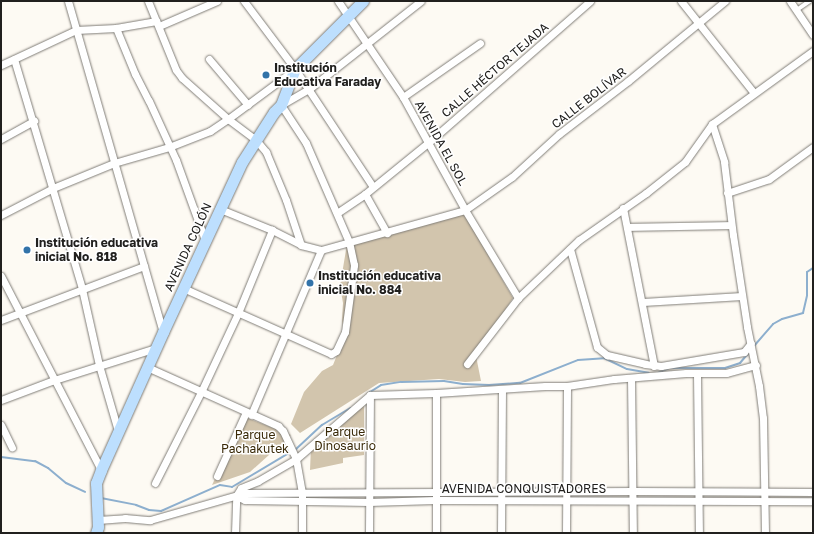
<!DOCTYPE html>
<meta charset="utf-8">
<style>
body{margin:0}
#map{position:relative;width:814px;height:534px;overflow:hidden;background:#fdfaf3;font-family:"Golos Text",sans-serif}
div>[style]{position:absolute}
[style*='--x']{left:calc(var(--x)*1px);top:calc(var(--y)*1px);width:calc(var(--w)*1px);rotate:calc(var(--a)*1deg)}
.green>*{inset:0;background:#d2c5ad}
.stream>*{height:2px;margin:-1px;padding:0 1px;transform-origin:1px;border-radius:1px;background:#8dafce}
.roads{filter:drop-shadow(0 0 1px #807d77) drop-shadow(0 0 1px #807d77)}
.lane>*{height:3.5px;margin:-1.75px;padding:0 1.75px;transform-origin:1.75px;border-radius:1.75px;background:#fff}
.street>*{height:7px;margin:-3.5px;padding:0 3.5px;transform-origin:3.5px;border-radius:3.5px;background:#fff}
.primary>*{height:11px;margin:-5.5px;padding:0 5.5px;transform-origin:5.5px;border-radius:5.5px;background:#bddffe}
.dots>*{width:11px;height:11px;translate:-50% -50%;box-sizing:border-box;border:2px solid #fff;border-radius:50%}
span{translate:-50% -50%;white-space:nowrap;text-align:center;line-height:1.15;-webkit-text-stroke:3px #fff;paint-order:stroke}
.poi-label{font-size:12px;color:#21201e;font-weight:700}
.left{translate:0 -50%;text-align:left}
.street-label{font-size:12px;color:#21201e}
.park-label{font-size:12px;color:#392907}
.frame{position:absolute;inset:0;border:2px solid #21201e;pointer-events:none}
</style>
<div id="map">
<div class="green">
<i style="clip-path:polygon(464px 213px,513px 298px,476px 356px,481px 381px,465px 382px,439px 379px,379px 383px,300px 433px,291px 424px,304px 392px,322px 371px,333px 365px,345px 335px,342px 321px,343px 303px,340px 286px,346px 250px,349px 241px)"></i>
<i style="clip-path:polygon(364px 404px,364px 455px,343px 458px,343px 463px,310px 470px,311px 447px)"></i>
<i style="clip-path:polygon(245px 417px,291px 435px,250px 472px,212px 485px)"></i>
</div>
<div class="stream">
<i style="--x:754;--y:346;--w:29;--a:-49"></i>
<i style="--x:773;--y:324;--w:10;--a:-29"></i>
<i style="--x:782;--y:319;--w:22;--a:-16"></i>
<i style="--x:803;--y:313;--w:18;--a:-77"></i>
<i style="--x:807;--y:295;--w:23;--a:-90"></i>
<i style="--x:807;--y:272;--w:7;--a:-34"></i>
<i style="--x:658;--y:373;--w:12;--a:-24"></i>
<i style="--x:669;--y:368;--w:56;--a:0"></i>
<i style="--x:725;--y:368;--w:16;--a:-18"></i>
<i style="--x:740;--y:363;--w:16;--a:-50"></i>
<i style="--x:370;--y:392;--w:13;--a:-32"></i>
<i style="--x:381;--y:385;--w:20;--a:-9"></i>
<i style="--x:401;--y:382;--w:43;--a:-1.3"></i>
<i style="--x:444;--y:381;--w:19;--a:9"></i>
<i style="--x:463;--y:384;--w:26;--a:2"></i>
<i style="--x:489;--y:385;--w:31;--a:-4"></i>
<i style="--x:520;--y:383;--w:62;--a:-21.6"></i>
<i style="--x:578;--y:360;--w:26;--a:-4"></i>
<i style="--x:604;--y:358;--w:25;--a:26"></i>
<i style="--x:627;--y:369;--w:22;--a:10"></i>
<i style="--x:295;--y:450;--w:37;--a:-43"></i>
<i style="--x:322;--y:425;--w:33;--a:-31"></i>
<i style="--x:1;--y:457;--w:34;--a:7"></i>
<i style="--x:35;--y:461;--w:15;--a:28"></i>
<i style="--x:48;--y:468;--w:23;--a:40"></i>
<i style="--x:66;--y:483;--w:21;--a:25"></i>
<i style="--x:101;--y:498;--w:36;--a:11"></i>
<i style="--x:136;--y:505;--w:14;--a:21"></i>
<i style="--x:149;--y:510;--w:12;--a:5"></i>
<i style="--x:161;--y:511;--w:64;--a:-23.8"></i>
<i style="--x:220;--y:485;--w:12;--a:9"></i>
<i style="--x:232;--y:487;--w:66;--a:-30.8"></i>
</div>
<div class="roads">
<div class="lane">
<i style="--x:797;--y:10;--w:16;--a:-35"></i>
</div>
<div class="street">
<i style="--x:68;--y:1;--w:344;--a:74"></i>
<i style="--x:148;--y:1;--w:74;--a:67.9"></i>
<i style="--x:176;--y:70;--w:10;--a:53"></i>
<i style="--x:182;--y:78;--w:62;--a:41.7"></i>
<i style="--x:228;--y:119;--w:35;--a:37"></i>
<i style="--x:256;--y:140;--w:16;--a:50"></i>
<i style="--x:266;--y:152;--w:52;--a:67.4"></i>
<i style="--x:286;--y:200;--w:47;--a:71.6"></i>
<i style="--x:244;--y:1;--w:85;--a:53.1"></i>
<i style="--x:295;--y:69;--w:141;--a:56.5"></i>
<i style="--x:338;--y:1;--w:116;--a:55.9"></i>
<i style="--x:403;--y:97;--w:129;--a:61.2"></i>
<i style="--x:465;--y:210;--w:103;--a:58.9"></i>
<i style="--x:681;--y:1;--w:117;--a:51.6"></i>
<i style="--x:790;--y:1;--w:41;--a:55.9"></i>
<i style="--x:159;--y:26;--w:63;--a:-23.3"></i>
<i style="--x:116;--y:28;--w:50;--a:67.6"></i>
<i style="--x:135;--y:74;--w:30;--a:63"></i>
<i style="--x:149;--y:101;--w:65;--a:65.4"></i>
<i style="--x:176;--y:160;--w:85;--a:70.1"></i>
<i style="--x:14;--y:59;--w:240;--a:73.5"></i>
<i style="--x:82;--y:289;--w:78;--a:77.4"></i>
<i style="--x:99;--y:365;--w:69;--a:73.9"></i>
<i style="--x:209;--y:59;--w:60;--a:49.7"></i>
<i style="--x:1;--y:65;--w:83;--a:-25"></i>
<i style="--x:76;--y:30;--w:40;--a:-2.9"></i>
<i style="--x:116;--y:28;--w:41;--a:-9.9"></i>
<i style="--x:403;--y:97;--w:94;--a:-35"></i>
<i style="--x:712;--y:124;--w:40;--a:72"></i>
<i style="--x:724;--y:162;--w:74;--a:83"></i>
<i style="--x:733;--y:235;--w:93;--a:81.3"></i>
<i style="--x:747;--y:327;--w:60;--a:78.5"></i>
<i style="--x:759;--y:386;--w:32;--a:83"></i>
<i style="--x:763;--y:418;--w:115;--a:89"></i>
<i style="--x:1;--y:139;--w:38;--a:-29"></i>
<i style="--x:727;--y:193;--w:44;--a:-18.4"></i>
<i style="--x:769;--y:179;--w:54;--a:-36"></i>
<i style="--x:365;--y:194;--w:45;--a:60.6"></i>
<i style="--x:623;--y:208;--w:161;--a:78.9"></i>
<i style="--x:220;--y:209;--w:56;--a:22"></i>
<i style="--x:272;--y:230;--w:33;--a:27"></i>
<i style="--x:301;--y:245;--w:21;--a:14"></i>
<i style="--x:321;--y:250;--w:149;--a:-15.5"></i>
<i style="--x:465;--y:210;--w:57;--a:-35.1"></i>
<i style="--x:512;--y:177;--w:64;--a:-42.5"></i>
<i style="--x:559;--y:134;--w:87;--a:-37.5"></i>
<i style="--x:628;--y:81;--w:126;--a:-39.5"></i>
<i style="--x:337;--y:213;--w:34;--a:-34"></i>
<i style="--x:365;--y:194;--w:82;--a:-39.1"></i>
<i style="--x:429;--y:142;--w:214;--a:-41.2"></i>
<i style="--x:1;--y:215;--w:59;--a:-27.4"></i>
<i style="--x:53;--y:188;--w:66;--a:-22.3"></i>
<i style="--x:114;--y:163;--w:57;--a:-16.2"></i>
<i style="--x:169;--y:147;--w:44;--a:-21.3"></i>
<i style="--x:210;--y:131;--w:22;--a:-34"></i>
<i style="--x:228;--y:119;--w:82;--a:-36.6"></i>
<i style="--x:627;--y:227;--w:104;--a:-1.1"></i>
<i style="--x:570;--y:249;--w:102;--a:74.6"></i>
<i style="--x:597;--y:347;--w:13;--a:39"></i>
<i style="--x:607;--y:355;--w:39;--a:13"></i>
<i style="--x:645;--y:364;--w:16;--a:7"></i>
<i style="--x:661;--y:366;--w:84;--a:-9.6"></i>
<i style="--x:744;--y:352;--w:11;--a:-52"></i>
<i style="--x:1;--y:276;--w:218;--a:62.7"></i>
<i style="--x:183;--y:288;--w:162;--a:24"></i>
<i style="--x:331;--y:354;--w:6;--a:-31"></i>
<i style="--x:336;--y:351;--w:21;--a:-65"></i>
<i style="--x:345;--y:332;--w:68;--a:-82.3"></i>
<i style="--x:354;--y:265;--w:24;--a:-102"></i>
<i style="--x:349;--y:242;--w:108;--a:-113.5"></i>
<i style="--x:306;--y:143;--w:45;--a:-123.3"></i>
<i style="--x:281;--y:105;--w:32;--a:-30"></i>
<i style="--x:309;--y:89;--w:142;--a:-38.2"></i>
<i style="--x:643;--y:302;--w:99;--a:-3.5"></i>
<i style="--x:1;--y:320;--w:153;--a:-20.7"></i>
<i style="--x:467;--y:364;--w:83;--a:-52.3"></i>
<i style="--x:518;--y:298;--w:84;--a:-43.6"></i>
<i style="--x:579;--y:240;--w:82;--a:-35"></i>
<i style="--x:646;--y:193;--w:50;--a:-38.5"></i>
<i style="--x:685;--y:162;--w:47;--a:-54.6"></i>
<i style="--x:712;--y:124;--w:125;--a:-35.9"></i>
<i style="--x:147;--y:367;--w:144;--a:24.2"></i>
<i style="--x:278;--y:426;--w:7;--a:45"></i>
<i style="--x:283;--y:431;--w:31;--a:65"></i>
<i style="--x:296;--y:459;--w:35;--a:80"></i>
<i style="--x:302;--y:493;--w:40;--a:90"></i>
<i style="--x:697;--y:374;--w:159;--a:89.3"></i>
<i style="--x:631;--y:378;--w:155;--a:89.3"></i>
<i style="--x:436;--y:393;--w:109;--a:-3.7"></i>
<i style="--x:545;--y:386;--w:22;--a:0"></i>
<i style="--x:567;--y:386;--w:48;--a:-8.5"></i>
<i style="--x:614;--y:379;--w:72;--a:-4.8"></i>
<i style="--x:686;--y:373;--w:40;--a:0"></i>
<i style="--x:726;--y:373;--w:31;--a:-15"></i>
<i style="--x:1;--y:400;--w:57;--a:-20.7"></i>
<i style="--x:54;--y:380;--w:107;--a:-17.4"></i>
<i style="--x:251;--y:415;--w:179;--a:-67"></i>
<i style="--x:1;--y:425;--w:25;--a:64"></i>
<i style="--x:217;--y:476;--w:70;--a:-65.6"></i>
<i style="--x:155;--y:483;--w:102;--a:-63.2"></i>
<i style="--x:201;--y:392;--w:87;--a:-64.9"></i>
<i style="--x:238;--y:313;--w:90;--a:-67.7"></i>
<i style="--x:236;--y:496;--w:10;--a:24"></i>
<i style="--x:245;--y:500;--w:124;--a:0.9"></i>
<i style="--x:369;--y:502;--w:66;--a:-1.7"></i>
<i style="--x:435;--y:500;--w:378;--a:0.2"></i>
<i style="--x:98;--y:520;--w:27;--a:-4"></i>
<i style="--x:125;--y:518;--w:25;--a:5"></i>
<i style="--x:150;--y:520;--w:99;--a:-15.9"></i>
<i style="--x:245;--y:493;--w:388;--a:-0.3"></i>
<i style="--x:633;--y:491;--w:180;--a:0.3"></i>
<i style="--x:235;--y:533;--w:37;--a:-88"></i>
<i style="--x:236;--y:496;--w:9;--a:-58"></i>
<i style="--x:241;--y:488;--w:18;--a:-22"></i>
<i style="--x:258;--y:481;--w:44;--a:-30.1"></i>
<i style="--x:296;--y:459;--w:98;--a:-40.9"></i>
<i style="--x:370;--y:395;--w:66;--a:-1.7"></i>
<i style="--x:436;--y:393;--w:140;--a:90"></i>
<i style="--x:369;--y:533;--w:138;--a:-89.6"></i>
<i style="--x:501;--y:533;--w:143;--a:-89.6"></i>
<i style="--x:566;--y:533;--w:147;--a:-89.6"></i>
</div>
<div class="primary">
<i style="--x:96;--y:533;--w:6;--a:-72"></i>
<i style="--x:98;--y:527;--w:44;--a:-92.6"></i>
<i style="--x:96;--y:483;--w:14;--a:-69"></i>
<i style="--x:101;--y:470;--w:151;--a:-65.8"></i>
<i style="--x:163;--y:332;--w:187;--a:-65.1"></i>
<i style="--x:242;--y:162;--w:59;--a:-57.4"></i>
<i style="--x:274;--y:112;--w:10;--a:-45"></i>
<i style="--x:281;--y:105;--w:39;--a:-69"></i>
<i style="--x:295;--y:69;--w:96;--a:-45"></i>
</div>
</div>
<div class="dots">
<i style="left:266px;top:75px;background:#3273a9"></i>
<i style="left:27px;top:250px;background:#3273a9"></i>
<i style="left:310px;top:283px;background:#3273a9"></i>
</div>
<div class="poi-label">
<span class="left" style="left:274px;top:75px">Institución<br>Educativa Faraday</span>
<span class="left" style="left:35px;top:250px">Institución educativa<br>inicial No. 818</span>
<span class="left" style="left:318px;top:283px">Institución educativa<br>inicial No. 884</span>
</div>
<div class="street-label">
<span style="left:495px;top:70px;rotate:-41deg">CALLE HÉCTOR TEJADA</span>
<span style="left:589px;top:98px;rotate:-38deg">CALLE BOLÍVAR</span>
<span style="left:441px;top:143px;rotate:61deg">AVENIDA EL SOL</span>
<span style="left:188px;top:247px;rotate:-65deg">AVENIDA COLÓN</span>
<span style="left:524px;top:489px">AVENIDA CONQUISTADORES</span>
</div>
<div class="park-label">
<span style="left:345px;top:439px">Parque<br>Dinosaurio</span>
<span style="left:255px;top:442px">Parque<br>Pachakutek</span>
</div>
<div class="frame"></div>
</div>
